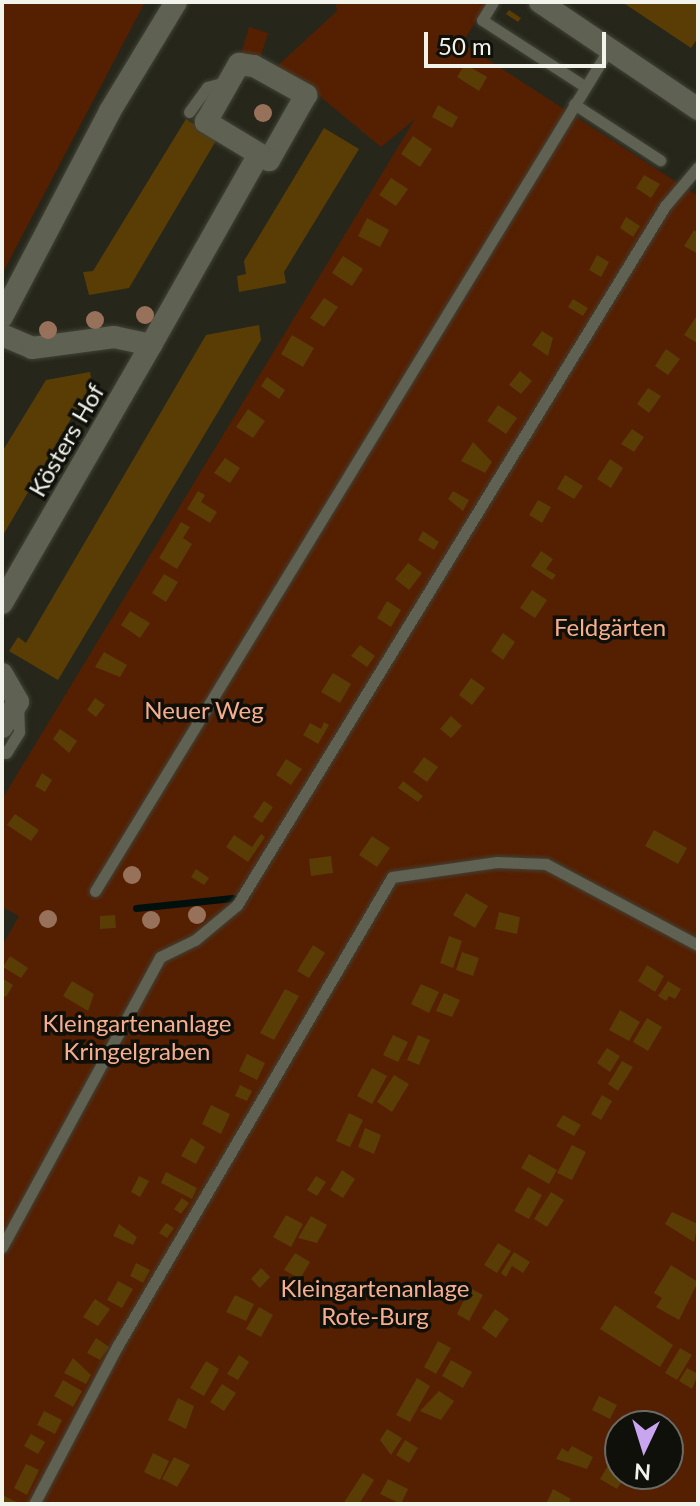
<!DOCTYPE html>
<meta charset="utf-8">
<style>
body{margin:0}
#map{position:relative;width:700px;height:1506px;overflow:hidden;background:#26271a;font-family:Lato,sans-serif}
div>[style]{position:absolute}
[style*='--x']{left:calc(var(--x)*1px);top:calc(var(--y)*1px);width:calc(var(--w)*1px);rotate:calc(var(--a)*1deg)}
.green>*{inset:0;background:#551f01}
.stream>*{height:7px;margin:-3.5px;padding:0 3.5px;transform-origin:3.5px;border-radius:3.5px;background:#01100c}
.building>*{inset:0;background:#5a3d04}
.roads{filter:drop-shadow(0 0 2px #414237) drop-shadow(0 0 2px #414237)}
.service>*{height:11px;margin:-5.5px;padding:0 5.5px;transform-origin:5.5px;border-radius:5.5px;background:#5f6152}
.minor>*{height:22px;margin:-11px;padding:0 11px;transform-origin:11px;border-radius:11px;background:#5f6152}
.trees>*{width:18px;height:18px;margin:-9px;border-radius:50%;background:#98715a}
span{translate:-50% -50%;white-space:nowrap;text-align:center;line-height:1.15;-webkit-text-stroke:7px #0f100a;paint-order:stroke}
.street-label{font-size:24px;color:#f2f3ea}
.park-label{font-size:24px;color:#f6ae8e}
.frame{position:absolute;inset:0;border:4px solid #f2f3ea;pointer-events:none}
.north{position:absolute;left:604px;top:1410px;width:80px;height:80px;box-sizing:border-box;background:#0f100a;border:2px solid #6a6b64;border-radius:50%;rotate:184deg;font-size:22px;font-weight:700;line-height:32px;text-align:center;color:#f2f3ea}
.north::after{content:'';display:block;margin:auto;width:28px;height:36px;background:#c8a5ee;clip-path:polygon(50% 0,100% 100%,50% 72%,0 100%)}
.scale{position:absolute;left:424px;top:32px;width:182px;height:36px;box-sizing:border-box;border:4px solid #f2f3ea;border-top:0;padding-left:10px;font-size:24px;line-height:28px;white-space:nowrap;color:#f2f3ea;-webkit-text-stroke:6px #0f100a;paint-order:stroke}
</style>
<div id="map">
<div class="green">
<i style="clip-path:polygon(2px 2px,145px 2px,2px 274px)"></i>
<i style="clip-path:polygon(evenodd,335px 2px,488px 2px,462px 43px,698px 196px,698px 1504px,2px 1504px,2px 946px,19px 916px,2px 907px,2px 799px,415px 119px,381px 147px,317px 94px,273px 70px,337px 11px,335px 2px,620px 1426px,668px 1426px,668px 1474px,620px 1474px,620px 1426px)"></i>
<i style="clip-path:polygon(249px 27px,268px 33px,260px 59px,241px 54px)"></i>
</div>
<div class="stream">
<i style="--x:136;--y:908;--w:97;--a:-5.9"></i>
</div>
<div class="building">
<i style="clip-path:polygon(622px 2px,698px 2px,698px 38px,691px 48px)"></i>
<i style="clip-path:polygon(509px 10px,521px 18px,518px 22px,506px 14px)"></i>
<i style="clip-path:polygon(465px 64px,487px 77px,479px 91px,457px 77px)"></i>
<i style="clip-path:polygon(438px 105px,458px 117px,452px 128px,432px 117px)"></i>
<i style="clip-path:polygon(186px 119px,217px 139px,129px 288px,89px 295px,83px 272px,93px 271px)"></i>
<i style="clip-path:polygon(324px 128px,359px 149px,284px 272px,286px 283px,239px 292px,237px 276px,246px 274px,244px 261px)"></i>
<i style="clip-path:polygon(413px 136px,432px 149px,420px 167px,401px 154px)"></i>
<i style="clip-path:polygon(644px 175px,660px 184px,651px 198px,636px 188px)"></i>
<i style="clip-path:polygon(391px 178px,408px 189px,396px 206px,379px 195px)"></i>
<i style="clip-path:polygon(626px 217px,640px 226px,633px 237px,620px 228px)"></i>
<i style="clip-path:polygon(367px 218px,389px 230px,380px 247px,358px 236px)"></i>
<i style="clip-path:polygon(694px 230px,698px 233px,698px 254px,684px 246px)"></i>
<i style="clip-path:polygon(597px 255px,609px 262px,601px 277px,589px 270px)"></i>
<i style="clip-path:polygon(343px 256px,363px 269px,352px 286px,332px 273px)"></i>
<i style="clip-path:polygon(324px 298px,338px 307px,324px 327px,310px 318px)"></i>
<i style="clip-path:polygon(573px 299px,588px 308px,583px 316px,568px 307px)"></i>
<i style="clip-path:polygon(698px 314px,698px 341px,697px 343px,684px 335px)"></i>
<i style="clip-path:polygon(259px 325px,261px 340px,58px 680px,9px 651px,18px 637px,26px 643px,206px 335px)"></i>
<i style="clip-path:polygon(542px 331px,553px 338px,548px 356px,532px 345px)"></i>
<i style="clip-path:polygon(292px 335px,314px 348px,303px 367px,281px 354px)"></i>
<i style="clip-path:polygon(666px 349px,680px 359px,668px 375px,655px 366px)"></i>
<i style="clip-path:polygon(520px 371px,532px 381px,521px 394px,509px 385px)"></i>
<i style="clip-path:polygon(90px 372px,95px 396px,83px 398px,2px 537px,2px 452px,46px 380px)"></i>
<i style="clip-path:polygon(267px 377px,285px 390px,279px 399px,261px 386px)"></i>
<i style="clip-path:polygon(648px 388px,661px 396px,649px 413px,637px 404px)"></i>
<i style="clip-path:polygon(498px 405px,517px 418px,506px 434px,487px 421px)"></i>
<i style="clip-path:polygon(248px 409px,265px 421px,253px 438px,236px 427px)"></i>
<i style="clip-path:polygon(632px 429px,644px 437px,634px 452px,621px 444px)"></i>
<i style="clip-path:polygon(473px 442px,492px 462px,485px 473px,461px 461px)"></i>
<i style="clip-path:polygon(225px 458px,240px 468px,230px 483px,214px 473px)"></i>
<i style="clip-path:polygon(610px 459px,623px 468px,611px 488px,597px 479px)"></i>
<i style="clip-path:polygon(565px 475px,583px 486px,574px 499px,557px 489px)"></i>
<i style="clip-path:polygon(198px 491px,205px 495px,201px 502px,217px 512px,210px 523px,187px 509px)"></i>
<i style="clip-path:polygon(453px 491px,469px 500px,463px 511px,448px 499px)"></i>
<i style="clip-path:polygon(538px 500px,551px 507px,542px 523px,529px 515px)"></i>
<i style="clip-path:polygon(181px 522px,190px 527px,183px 538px,192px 544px,177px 569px,159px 558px)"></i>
<i style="clip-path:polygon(423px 531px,439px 542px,434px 550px,418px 540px)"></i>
<i style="clip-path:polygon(541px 551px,553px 559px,546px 569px,556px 575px,552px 580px,531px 566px)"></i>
<i style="clip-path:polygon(408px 563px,422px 573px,409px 590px,395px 579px)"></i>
<i style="clip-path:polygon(164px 574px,178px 582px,166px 602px,152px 593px)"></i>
<i style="clip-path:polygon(532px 590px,547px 600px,535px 618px,520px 608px)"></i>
<i style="clip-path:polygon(387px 601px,401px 610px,391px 627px,377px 618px)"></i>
<i style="clip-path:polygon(130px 611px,150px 623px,140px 638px,121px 625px)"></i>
<i style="clip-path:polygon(503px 633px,515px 642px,503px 660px,491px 651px)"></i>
<i style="clip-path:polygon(360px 645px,375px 656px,367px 667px,351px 656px)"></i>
<i style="clip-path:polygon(104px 652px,127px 665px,120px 677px,95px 667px)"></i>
<i style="clip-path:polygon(333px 673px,351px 684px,340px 703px,321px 692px)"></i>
<i style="clip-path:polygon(471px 678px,485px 688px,472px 705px,459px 695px)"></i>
<i style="clip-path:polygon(95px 698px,105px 705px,96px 717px,87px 710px)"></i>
<i style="clip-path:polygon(451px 716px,462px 726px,451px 738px,440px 729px)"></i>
<i style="clip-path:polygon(324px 722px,329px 725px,318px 744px,303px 735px,310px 723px,321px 729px)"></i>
<i style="clip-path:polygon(60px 729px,77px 741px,69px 753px,53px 739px)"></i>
<i style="clip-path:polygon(424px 757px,438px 767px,427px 782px,413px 772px)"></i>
<i style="clip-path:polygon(286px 759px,302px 769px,291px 785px,276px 775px)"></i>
<i style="clip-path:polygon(42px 773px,52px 780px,45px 792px,35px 786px)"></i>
<i style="clip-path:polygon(403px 781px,423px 796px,418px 802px,398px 788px)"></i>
<i style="clip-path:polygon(264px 801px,273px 807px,262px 823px,253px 817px)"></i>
<i style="clip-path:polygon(15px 814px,39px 830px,31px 841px,7px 825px)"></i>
<i style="clip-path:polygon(654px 830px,687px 848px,678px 864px,645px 846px)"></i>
<i style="clip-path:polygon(261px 834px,265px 837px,248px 862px,226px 847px,234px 835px,252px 847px)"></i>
<i style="clip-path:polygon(372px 836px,390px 848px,377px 867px,359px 855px)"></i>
<i style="clip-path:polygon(331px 856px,333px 873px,311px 876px,309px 859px)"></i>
<i style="clip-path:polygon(196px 869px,209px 878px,204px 885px,191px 877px)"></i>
<i style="clip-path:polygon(466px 893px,488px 906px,475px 928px,453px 915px)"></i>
<i style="clip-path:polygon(499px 912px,520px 917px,517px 934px,495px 929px)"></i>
<i style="clip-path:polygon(115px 915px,116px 928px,100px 929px,100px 916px)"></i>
<i style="clip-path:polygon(449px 936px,462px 941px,453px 968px,440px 963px)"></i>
<i style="clip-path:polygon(313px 945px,325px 953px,309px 978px,297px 971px)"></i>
<i style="clip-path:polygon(462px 952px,479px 958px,473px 976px,456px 970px)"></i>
<i style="clip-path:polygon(10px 956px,28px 968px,21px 978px,3px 967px)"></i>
<i style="clip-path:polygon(647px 965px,664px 976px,655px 992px,638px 981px)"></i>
<i style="clip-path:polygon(2px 978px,13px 985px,6px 997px,2px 995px)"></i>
<i style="clip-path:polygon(72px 981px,94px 994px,88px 1011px,63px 996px)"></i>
<i style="clip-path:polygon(668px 981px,681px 989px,675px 999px,669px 996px,666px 1001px,658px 996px)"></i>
<i style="clip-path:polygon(421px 984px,439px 992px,429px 1013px,411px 1004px)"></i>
<i style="clip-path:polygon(285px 989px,299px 996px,274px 1040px,260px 1033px)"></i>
<i style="clip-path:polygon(444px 993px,460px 1000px,452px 1017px,436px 1011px)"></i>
<i style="clip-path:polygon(620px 1010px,640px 1022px,629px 1041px,609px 1030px)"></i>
<i style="clip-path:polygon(647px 1018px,662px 1027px,648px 1051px,633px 1042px)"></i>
<i style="clip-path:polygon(393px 1035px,408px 1042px,398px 1062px,383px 1055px)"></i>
<i style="clip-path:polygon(418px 1035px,430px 1040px,419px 1065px,407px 1060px)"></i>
<i style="clip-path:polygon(607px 1048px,620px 1056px,610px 1072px,597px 1063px)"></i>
<i style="clip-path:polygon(247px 1054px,265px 1063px,257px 1080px,239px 1071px)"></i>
<i style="clip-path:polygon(622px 1061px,633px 1067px,618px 1091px,608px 1084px)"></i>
<i style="clip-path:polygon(372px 1068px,387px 1076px,372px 1104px,357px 1096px)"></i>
<i style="clip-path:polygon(394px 1075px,409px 1084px,392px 1112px,377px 1102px)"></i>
<i style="clip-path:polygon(240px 1085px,252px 1091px,247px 1101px,235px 1096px)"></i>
<i style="clip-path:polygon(602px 1095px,612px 1101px,601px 1120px,591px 1114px)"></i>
<i style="clip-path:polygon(211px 1105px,230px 1114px,221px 1134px,202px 1124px)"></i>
<i style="clip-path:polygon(349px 1113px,363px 1120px,350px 1147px,336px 1141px)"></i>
<i style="clip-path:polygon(563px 1115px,581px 1125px,574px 1136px,556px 1126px)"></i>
<i style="clip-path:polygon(365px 1128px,381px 1135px,374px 1154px,358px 1147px)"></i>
<i style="clip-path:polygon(191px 1138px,205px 1147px,196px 1164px,181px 1156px)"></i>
<i style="clip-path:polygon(572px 1145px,586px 1152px,572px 1180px,557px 1173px)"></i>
<i style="clip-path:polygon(529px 1154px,557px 1170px,549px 1184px,521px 1168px)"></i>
<i style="clip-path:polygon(342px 1170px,355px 1179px,343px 1198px,330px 1190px)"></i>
<i style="clip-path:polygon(166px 1172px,197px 1188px,192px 1199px,161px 1183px)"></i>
<i style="clip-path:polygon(139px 1176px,149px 1181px,140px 1197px,131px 1192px)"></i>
<i style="clip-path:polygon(316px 1176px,326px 1182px,317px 1196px,307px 1190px)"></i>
<i style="clip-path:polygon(528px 1187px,542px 1195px,529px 1219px,514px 1211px)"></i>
<i style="clip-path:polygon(551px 1192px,564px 1200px,547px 1227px,534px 1219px)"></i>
<i style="clip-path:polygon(182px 1198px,189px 1203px,181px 1214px,174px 1209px)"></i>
<i style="clip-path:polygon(672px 1212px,698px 1224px,694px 1242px,665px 1224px)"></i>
<i style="clip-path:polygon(286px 1215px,303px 1224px,291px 1247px,273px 1237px)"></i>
<i style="clip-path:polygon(311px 1216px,327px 1225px,317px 1243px,298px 1238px)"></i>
<i style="clip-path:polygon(166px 1223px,174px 1228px,167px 1238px,159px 1233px)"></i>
<i style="clip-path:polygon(119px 1224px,137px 1237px,133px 1245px,113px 1236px)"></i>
<i style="clip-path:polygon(498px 1243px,511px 1251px,497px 1273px,484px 1265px)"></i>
<i style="clip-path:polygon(514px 1252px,530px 1262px,523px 1273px,512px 1266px,506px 1277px,501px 1273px)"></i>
<i style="clip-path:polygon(295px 1253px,310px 1262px,300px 1279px,284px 1270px)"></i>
<i style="clip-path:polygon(136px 1263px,150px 1270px,143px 1283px,130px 1276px)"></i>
<i style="clip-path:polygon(671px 1265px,698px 1282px,679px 1320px,656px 1307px,662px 1298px,654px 1293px)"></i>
<i style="clip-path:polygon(261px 1268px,270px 1277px,260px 1288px,251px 1279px)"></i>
<i style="clip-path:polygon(118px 1281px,133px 1289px,122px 1308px,107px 1300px)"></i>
<i style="clip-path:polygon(470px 1288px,483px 1295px,469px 1321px,457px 1314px)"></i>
<i style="clip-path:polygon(235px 1295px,254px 1304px,246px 1321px,226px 1312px)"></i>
<i style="clip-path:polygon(95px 1299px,110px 1309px,98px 1326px,83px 1317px)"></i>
<i style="clip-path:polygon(615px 1305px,673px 1345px,660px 1367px,600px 1329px)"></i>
<i style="clip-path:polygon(259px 1307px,273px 1315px,261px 1337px,246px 1329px)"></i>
<i style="clip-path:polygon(495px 1309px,509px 1319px,496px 1338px,482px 1328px)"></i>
<i style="clip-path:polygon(96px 1338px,109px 1347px,100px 1360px,87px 1353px)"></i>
<i style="clip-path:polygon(438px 1341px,451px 1348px,436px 1374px,424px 1367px)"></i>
<i style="clip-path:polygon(680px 1348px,692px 1355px,677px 1380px,665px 1373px)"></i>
<i style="clip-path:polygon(239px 1355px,249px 1362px,238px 1380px,227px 1374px)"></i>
<i style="clip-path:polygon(73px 1358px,91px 1375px,86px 1384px,64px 1373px)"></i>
<i style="clip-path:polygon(451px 1360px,472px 1372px,463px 1388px,442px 1376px)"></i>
<i style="clip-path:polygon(206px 1361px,219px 1369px,204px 1396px,190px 1388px)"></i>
<i style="clip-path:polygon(687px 1368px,698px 1374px,692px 1389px,679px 1381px)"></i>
<i style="clip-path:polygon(417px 1378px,430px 1386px,410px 1422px,396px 1415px)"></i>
<i style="clip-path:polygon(63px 1380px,82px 1391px,73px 1407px,54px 1396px)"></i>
<i style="clip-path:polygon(222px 1384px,236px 1393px,224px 1411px,210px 1402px)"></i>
<i style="clip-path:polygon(439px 1391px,454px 1401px,441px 1420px,420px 1411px)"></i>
<i style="clip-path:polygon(599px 1396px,617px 1405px,610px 1419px,592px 1410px)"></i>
<i style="clip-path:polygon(178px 1398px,194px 1406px,186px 1429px,168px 1420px)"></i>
<i style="clip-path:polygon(44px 1411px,62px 1420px,55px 1434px,37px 1425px)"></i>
<i style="clip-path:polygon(639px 1415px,659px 1426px,632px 1426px)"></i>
<i style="clip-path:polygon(387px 1429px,402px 1438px,391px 1455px,380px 1440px)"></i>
<i style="clip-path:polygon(31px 1434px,45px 1442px,38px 1454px,24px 1446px)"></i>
<i style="clip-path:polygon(405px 1440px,418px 1448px,409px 1463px,396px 1455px)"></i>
<i style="clip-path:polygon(572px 1446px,593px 1457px,587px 1469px,556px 1459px,562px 1448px,568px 1452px)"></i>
<i style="clip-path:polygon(153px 1453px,169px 1461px,160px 1480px,144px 1472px)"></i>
<i style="clip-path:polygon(174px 1457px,190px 1465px,177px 1487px,162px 1479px)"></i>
<i style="clip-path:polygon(610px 1462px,626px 1474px,617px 1489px,600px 1479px)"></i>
<i style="clip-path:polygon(26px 1464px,39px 1470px,27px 1495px,14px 1488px)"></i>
<i style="clip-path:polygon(363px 1473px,374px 1480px,359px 1504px,343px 1504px)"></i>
<i style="clip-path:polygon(388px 1479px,408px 1489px,401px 1504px,380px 1494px)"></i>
<i style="clip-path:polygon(553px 1489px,571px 1499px,568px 1504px,546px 1504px)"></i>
<i style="clip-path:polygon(2px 1495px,21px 1504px,2px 1504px)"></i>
</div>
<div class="roads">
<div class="service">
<i style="--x:493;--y:2;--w:21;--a:121"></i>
<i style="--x:482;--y:20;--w:121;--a:32.9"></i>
<i style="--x:574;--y:104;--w:103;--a:33.1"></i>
<i style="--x:189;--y:112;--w:31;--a:-54"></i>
<i style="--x:207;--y:87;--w:20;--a:-15"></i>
<i style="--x:6;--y:753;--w:25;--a:-58"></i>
<i style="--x:19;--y:732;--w:23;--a:-92"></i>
<i style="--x:95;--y:891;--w:986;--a:-58.6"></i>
<i style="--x:2;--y:1247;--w:330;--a:-61.4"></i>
<i style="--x:160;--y:957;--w:39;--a:-26"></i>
<i style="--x:195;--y:940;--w:55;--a:-39.8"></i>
<i style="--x:237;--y:905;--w:820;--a:-58.52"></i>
<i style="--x:665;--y:206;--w:51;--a:-49.8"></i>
<i style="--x:34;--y:1504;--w:180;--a:-62.2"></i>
<i style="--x:118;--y:1345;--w:542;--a:-59.65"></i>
<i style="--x:392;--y:877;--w:106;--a:-8.1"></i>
<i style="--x:497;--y:862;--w:49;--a:2.3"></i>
<i style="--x:546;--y:864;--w:172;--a:28.1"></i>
</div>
<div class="minor">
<i style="--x:540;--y:2;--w:191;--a:34.1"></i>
<i style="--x:239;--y:64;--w:15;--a:8"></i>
<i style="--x:254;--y:66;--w:60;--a:29.1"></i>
<i style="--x:306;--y:95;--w:75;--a:119.6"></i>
<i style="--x:269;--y:160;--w:74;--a:-148.9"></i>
<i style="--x:206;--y:122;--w:67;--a:-60.4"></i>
<i style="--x:2;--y:317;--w:233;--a:-62.3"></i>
<i style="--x:110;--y:111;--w:127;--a:-58.8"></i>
<i style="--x:2;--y:335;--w:33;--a:23"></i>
<i style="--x:32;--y:348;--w:83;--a:-7.6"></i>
<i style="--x:114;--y:337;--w:38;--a:12"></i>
<i style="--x:151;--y:345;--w:219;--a:-60.5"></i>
<i style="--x:2;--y:603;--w:298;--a:-60"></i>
<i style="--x:2;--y:674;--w:32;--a:60"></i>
<i style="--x:18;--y:702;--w:30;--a:123"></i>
</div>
</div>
<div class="trees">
<i style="left:263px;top:113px"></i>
<i style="left:145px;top:315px"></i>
<i style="left:95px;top:320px"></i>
<i style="left:48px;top:330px"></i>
<i style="left:132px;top:875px"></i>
<i style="left:197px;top:915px"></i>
<i style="left:48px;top:919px"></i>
<i style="left:151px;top:920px"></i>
</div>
<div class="street-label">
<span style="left:66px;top:440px;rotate:-60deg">Kösters Hof</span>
</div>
<div class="park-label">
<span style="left:610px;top:627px">Feldgärten</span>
<span style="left:204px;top:710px">Neuer Weg</span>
<span style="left:137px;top:1037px">Kleingartenanlage<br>Kringelgraben</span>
<span style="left:375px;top:1302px">Kleingartenanlage<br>Rote-Burg</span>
</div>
<div class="frame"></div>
<div class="north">N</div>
<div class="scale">50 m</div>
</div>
